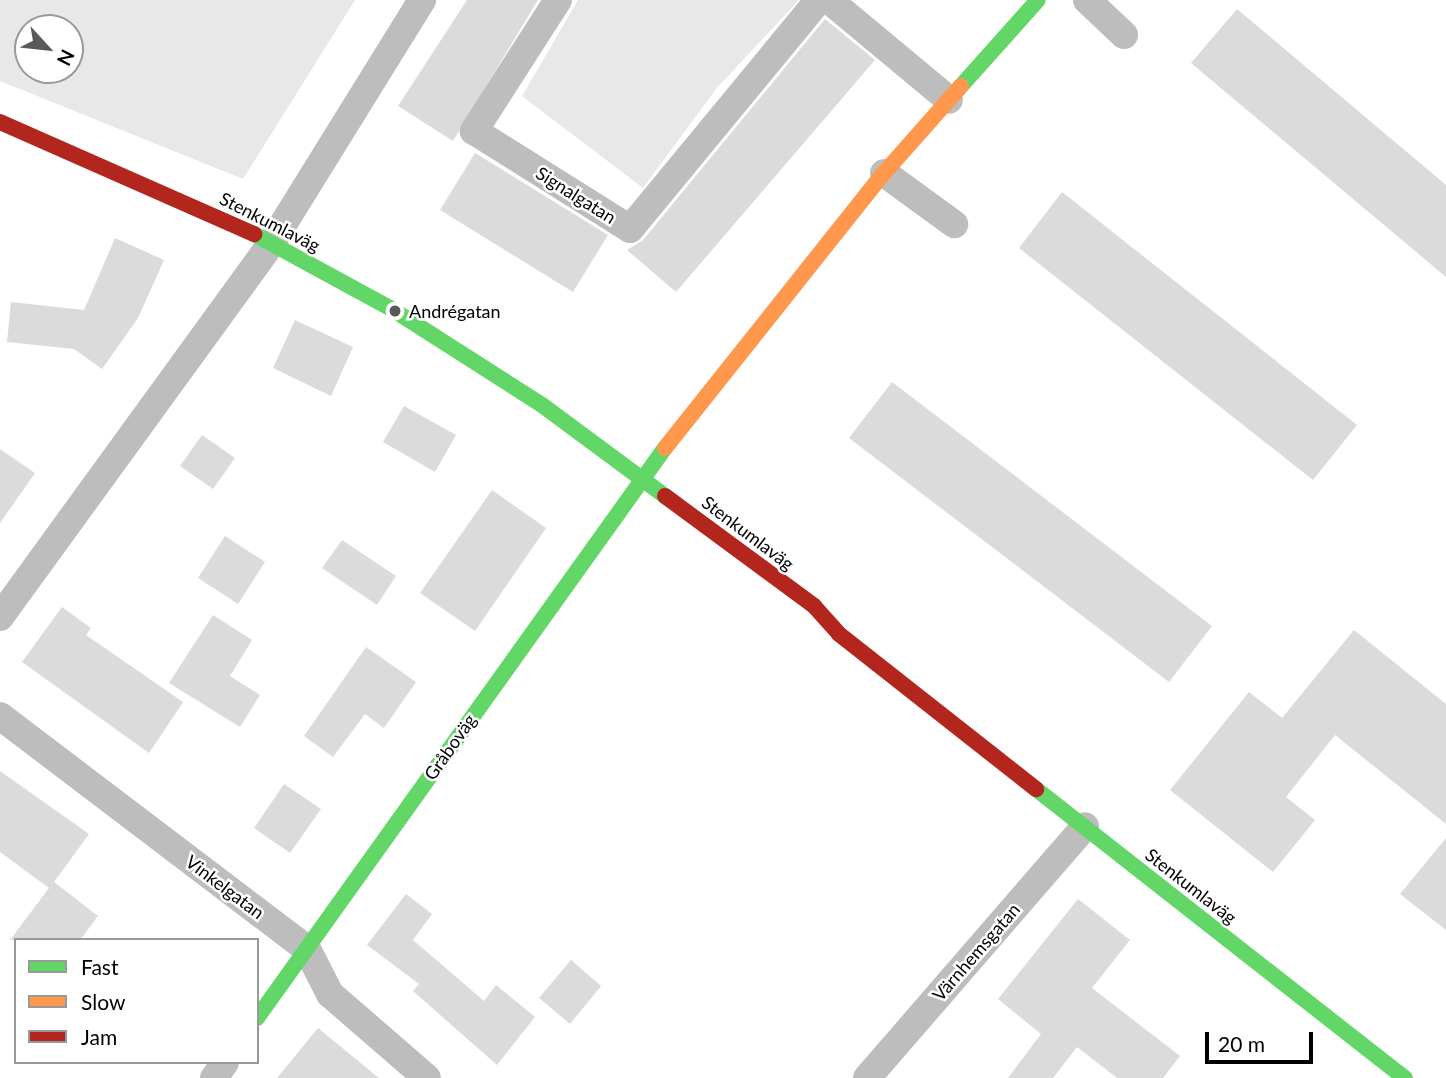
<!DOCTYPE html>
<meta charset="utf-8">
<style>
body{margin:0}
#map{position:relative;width:1446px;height:1078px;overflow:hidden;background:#fff;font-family:Lato,sans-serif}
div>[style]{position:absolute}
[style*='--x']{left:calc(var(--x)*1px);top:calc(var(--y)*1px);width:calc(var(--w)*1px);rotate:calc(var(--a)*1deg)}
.green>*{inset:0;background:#e8e8e8}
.building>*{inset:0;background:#dbdbdb}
.street>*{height:28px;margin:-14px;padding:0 14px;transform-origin:14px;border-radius:14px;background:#bdbdbd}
.fast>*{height:16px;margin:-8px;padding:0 8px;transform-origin:8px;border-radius:8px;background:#63d668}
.slow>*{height:16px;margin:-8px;padding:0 8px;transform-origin:8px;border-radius:8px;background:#ff974d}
.jam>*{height:16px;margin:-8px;padding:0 8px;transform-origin:8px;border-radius:8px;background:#b3261e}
.dots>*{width:19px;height:19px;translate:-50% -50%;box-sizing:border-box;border:4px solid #fff;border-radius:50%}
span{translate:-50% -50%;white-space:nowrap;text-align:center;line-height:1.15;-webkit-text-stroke:5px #fff;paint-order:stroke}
.street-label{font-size:18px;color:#000}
.poi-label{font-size:18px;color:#000}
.left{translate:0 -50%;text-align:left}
.legend{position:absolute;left:14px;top:938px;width:245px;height:126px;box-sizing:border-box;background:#fff;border:2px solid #999;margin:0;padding:9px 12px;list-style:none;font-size:21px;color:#000}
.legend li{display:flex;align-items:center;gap:14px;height:35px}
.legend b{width:35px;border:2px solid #999}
.north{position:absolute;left:14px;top:14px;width:70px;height:70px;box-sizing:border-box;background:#fff;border:2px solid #999;border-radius:50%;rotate:117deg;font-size:19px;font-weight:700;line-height:28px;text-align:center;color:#000}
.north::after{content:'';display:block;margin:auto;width:24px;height:32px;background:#595959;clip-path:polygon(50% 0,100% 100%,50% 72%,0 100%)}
.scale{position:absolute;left:1205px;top:1032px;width:108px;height:32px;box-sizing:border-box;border:4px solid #000;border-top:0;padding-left:9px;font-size:21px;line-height:24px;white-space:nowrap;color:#000;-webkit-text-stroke:5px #fff;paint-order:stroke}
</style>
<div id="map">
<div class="green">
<i style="clip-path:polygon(evenodd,0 0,355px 0,243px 179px,0 81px,0 0,70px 28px,70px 70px,28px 70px,28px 28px,70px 28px)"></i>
<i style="clip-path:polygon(578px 0,799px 0,716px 89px,643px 188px,522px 96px)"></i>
</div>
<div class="building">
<i style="clip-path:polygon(467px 0,538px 0,453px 141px,398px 106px)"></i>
<i style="clip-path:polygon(1237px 9px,1446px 185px,1446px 277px,1191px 63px)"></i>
<i style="clip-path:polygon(825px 19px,875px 60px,676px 292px,627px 250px,643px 240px)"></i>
<i style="clip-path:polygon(475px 153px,608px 235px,573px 292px,440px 210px)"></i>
<i style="clip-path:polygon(1062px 192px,1357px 425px,1313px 480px,1019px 248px)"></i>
<i style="clip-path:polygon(115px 238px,164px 260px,138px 318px,102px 369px,74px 349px,7px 342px,11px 302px,84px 310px)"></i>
<i style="clip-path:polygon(295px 320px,353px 347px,331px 396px,273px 368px)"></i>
<i style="clip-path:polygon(892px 382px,1212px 626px,1169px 682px,849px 438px)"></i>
<i style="clip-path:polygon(404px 406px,456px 435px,435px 472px,383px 442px)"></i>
<i style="clip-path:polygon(202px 435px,235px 458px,213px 489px,180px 466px)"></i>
<i style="clip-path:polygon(0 449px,35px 473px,0 523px)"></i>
<i style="clip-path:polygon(492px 490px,546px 528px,475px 631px,420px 593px)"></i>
<i style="clip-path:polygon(225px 536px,265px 562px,238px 604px,198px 578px)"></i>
<i style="clip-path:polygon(342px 540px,396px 576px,377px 605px,322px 568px)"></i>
<i style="clip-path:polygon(62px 607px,91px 628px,86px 635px,183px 702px,149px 753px,22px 662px)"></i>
<i style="clip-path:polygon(213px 615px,252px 640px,230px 676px,260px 695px,240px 727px,169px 683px)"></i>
<i style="clip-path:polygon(1354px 630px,1446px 704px,1446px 824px,1335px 735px,1286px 797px,1315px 820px,1273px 872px,1170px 790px,1249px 692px,1282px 718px)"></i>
<i style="clip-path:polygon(366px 647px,416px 682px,384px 728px,365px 714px,333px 757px,304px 736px)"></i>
<i style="clip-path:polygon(0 771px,89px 834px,54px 882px,98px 916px,80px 940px,10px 940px,49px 888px,0 852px)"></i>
<i style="clip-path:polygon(284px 784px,321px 809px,290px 853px,254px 828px)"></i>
<i style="clip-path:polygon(1446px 838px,1446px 930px,1400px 894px)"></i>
<i style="clip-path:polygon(406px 894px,432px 914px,413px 940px,484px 1001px,496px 985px,535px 1017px,497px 1065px,413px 991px,419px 984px,367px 945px)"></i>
<i style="clip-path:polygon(1078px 899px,1130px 940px,1092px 988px,1180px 1056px,1163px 1078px,1117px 1078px,1077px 1047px,1053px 1078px,1008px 1078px,1041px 1034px,998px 999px)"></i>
<i style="clip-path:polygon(571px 960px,601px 986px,570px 1024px,539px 998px)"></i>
<i style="clip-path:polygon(318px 1028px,379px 1078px,277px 1078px)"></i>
</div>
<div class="street">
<i style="--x:558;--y:0;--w:156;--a:122.7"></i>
<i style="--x:474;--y:131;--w:184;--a:32.1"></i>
<i style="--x:630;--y:229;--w:297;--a:-50.5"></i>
<i style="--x:829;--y:0;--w:156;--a:39.8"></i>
<i style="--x:1087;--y:0;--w:51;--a:43.4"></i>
<i style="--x:884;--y:173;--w:87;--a:36.1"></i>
<i style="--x:0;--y:617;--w:463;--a:-54"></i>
<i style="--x:272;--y:242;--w:285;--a:-58.2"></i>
<i style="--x:0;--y:716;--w:385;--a:37.2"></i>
<i style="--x:307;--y:949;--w:51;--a:62.9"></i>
<i style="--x:330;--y:994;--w:128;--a:40.9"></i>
<i style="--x:214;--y:1078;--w:19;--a:-55"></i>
<i style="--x:867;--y:1078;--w:333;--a:-49.1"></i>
</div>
<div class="fast">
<i style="--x:961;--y:86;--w:115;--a:-48.2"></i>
<i style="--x:254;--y:234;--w:161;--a:28.6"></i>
<i style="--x:395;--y:311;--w:174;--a:32.6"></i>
<i style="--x:542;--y:405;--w:153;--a:36.5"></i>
<i style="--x:1036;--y:789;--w:469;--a:38.1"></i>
<i style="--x:257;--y:1018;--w:701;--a:-54.41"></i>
</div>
<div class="slow">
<i style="--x:665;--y:448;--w:352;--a:-51.5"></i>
<i style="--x:884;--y:173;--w:116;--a:-48.5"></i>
</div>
<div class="jam">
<i style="--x:0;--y:122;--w:278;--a:23.8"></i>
<i style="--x:665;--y:496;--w:185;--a:36.4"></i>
<i style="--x:814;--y:606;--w:38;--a:48"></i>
<i style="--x:839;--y:634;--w:251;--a:38.2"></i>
</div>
<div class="dots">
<i style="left:395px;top:311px;background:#595959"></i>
</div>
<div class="street-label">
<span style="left:576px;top:195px;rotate:32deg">Signalgatan</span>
<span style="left:270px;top:222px;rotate:27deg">Stenkumlaväg</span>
<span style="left:748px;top:533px;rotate:37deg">Stenkumlaväg</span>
<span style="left:450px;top:747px;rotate:-55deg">Gråboväg</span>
<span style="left:1191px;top:886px;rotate:38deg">Stenkumlaväg</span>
<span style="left:225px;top:887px;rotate:37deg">Vinkelgatan</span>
<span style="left:976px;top:952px;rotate:-49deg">Värnhemsgatan</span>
</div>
<div class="poi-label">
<span class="left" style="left:409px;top:311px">Andrégatan</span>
</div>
<ul class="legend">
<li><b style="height:9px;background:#63d668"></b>Fast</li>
<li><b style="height:9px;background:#ff974d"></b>Slow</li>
<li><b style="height:9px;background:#b3261e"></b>Jam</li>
</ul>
<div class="north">N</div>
<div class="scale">20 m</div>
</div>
